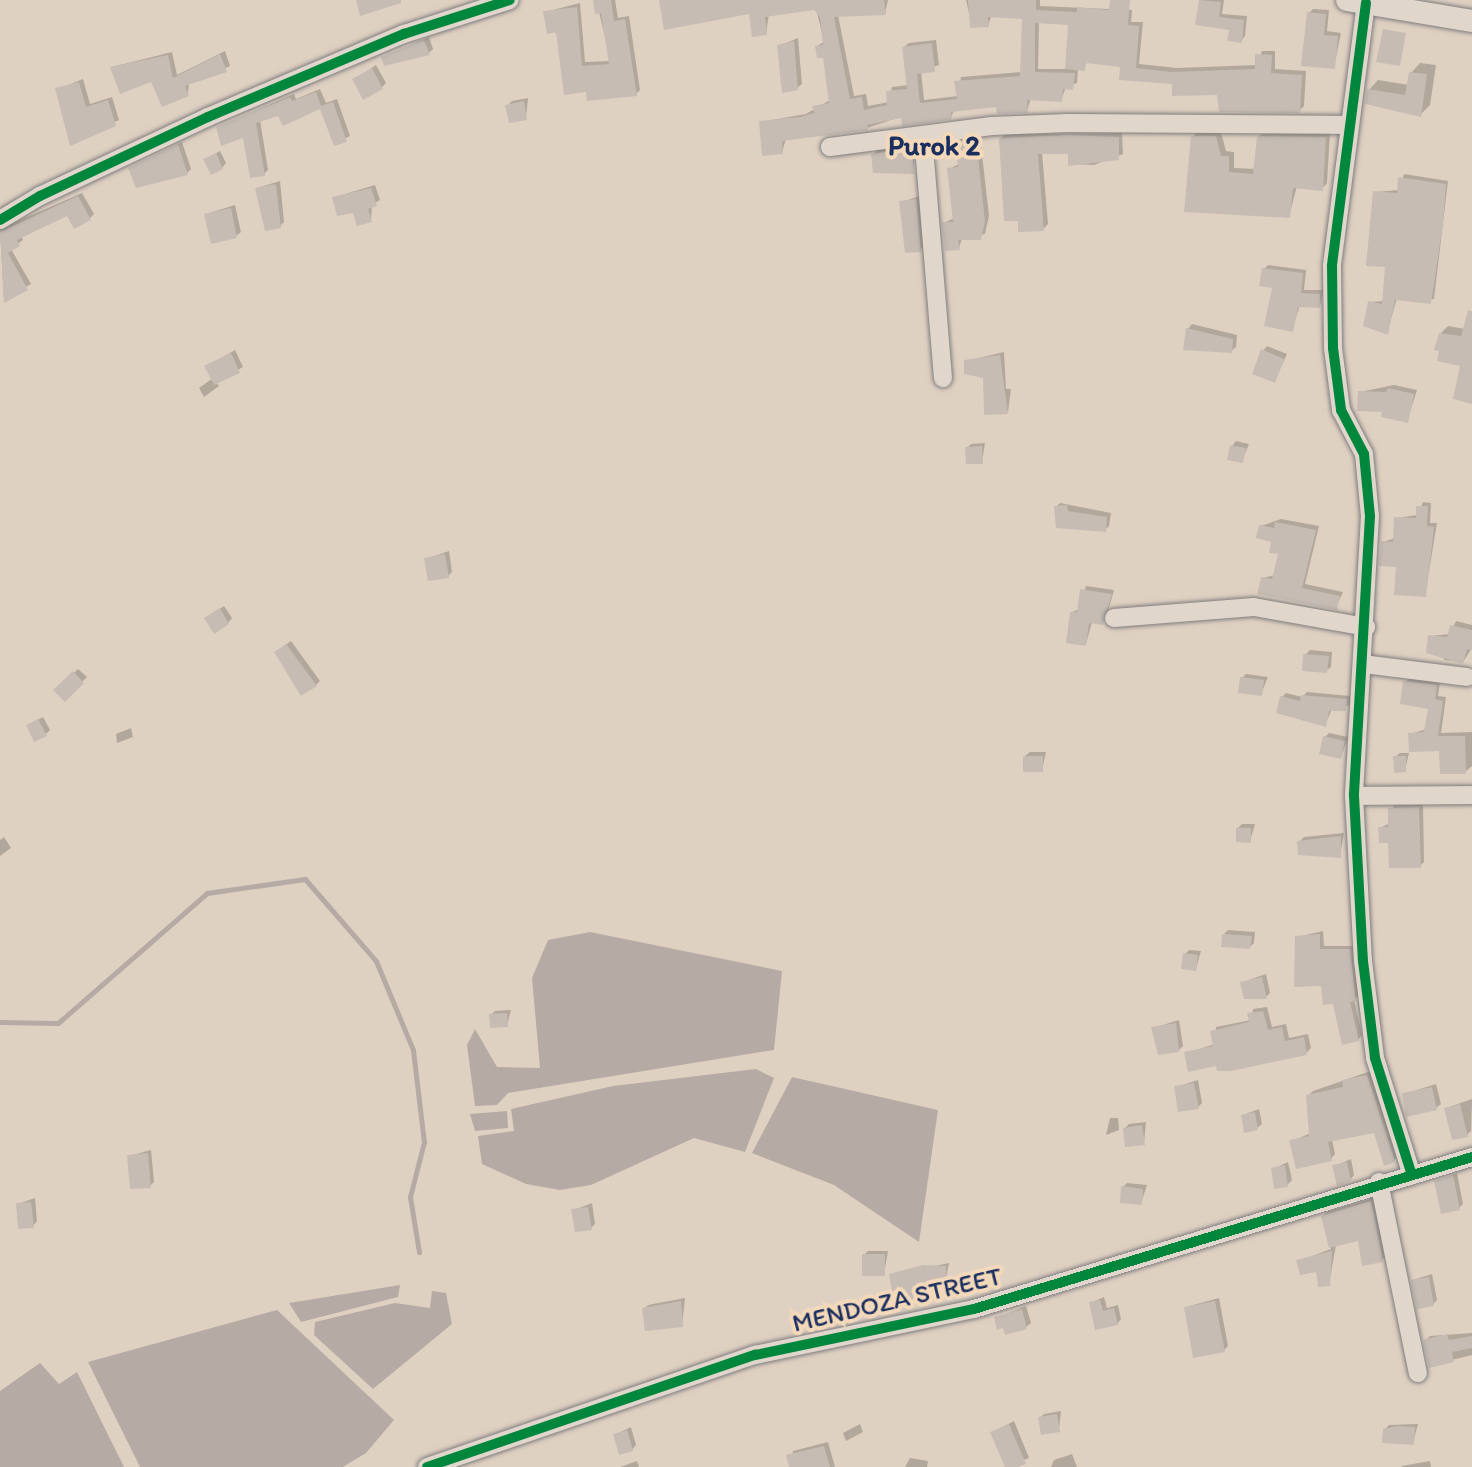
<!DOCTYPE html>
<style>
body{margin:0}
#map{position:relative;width:1472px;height:1467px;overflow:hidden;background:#dfd1c2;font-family:Itim,sans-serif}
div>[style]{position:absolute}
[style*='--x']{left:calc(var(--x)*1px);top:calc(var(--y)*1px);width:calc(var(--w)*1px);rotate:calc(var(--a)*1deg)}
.water>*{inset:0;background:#b6aaa4}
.shadow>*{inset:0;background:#0003}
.stream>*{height:5px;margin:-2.5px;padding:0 2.5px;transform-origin:2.5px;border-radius:2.5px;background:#b6aaa4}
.building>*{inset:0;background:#c6bcb4}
.roads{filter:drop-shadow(0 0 2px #7f7d7f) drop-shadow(0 0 2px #7f7d7f)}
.minor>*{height:18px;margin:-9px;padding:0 9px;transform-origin:9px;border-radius:9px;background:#e1d6cb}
.major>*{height:22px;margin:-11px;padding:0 11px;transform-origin:11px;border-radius:11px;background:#e1d6cb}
.cycleway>*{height:10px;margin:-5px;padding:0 5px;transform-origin:5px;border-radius:5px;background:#00873e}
span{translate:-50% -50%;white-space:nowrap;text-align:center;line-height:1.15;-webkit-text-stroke:8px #f4d8ba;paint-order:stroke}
.street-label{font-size:26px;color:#1b2f5e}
.neighbourhood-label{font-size:28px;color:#1b2f5e;font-weight:700}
</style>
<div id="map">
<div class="water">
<i style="clip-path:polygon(590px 932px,782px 971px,774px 1050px,508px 1093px,497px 1105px,475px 1106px,467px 1045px,475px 1029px,497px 1067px,540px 1068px,532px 978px,548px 940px)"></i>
<i style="clip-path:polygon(756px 1069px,774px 1078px,745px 1152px,694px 1138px,591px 1185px,560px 1190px,526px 1184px,482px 1164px,478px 1136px,514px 1131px,511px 1109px,613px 1086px)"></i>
<i style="clip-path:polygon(792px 1077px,938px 1110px,919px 1242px,834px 1185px,752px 1153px)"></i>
<i style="clip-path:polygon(507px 1111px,508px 1128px,475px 1131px,470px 1114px)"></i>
<i style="clip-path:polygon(400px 1285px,398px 1297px,301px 1322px,289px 1303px)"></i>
<i style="clip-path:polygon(432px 1291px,446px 1293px,452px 1324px,373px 1389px,314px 1335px,315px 1322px,395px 1303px,430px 1308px)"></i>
<i style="clip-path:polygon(277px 1310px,394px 1420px,366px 1453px,343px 1467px,140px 1467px,88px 1362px)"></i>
<i style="clip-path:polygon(40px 1363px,59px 1384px,77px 1372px,124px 1467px,0 1467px,0 1391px)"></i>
</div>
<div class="shadow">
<i style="clip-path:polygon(596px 0,615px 0,618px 18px,629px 16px,640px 90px,636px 94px,589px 98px,545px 12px,580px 3px,585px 62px,611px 61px)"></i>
<i style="clip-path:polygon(evenodd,661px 0,888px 0,885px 13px,838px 15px,854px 96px,866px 94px,868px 106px,889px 102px,892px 87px,909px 85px,904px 47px,909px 43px,936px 40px,939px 65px,921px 71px,924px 100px,958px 96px,961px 77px,1022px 72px,1024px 18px,992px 15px,988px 25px,972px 26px,966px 0,1040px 0,1040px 6px,1132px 10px,1131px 22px,1143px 22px,1139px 64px,1177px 68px,1257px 65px,1262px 51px,1275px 51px,1275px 69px,1306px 71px,1304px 106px,1299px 111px,1122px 65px,1089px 62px,1078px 68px,1077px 83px,1066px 87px,1061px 100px,1031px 98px,1027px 111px,998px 105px,955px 109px,951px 117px,903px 116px,867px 128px,786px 139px,782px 152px,761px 122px,806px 114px,830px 100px,825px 55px,817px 46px,824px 42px,816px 8px,769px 14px,766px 33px,751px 11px,661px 0,1039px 21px,1071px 23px,1067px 69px,1038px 69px,1039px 21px)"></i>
<i style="clip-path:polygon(1201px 0,1224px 0,1222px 14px,1247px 16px,1245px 36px,1241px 41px,1231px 28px,1197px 23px)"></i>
<i style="clip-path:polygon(1313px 9px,1329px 10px,1327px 31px,1341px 33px,1334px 67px,1309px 13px)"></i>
<i style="clip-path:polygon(429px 37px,433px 49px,429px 53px,383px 57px)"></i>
<i style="clip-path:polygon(798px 38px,802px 84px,797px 88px,779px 46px)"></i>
<i style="clip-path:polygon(225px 51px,230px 66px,189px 83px,188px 94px,112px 67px,172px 52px,177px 75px)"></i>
<i style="clip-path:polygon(1420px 63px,1436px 65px,1430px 105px,1420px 115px,1369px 90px,1378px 80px,1409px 85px,1411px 73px)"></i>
<i style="clip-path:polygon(376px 65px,386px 83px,382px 87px,354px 80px)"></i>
<i style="clip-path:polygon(83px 79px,90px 104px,112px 97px,119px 120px,72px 143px,58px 89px)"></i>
<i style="clip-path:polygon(320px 89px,326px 103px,337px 99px,350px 136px,336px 143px,321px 106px,284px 124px,279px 113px,260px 120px,268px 170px,264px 174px,244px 135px,218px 127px,294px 94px,296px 99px)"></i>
<i style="clip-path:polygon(528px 98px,526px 118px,508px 105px,512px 101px)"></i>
<i style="clip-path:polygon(1198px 131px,1221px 132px,1226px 151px,1234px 152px,1234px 168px,1256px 169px,1258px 137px,1264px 132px,1330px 132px,1327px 183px,1322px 189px,1297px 186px,1289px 216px,1186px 210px,1193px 137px)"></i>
<i style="clip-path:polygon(1122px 133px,1123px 154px,1094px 165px,1070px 164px,1070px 152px,1042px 152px,1048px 224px,1043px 229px,1001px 138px,1005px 134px)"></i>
<i style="clip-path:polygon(980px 137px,989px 216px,985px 234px,962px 238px,959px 248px,944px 223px,954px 218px,949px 169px,959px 164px,957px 144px)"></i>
<i style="clip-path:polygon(182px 142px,191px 169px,187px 173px,131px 169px)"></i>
<i style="clip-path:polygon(916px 145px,913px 172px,873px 155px,877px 150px)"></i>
<i style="clip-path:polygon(220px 151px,226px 163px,222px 168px,206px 159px)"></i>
<i style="clip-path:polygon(1404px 174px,1448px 181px,1434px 299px,1397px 298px,1387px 333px,1370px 302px,1385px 301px,1387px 265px,1375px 192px,1399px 190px)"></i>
<i style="clip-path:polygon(280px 181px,284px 222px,280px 226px,257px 188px)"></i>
<i style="clip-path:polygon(375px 185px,380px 200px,372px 205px,371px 220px,335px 197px)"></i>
<i style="clip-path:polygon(82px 193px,94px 214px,89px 219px,68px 214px,21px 236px,23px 240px,11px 249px,31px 284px,4px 300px,0 229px)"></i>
<i style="clip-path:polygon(920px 196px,924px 245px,920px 250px,901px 202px)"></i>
<i style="clip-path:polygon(235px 205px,241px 232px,236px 236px,206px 214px)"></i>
<i style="clip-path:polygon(1268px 265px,1306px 270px,1304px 290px,1324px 290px,1320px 306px,1300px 305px,1292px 329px,1264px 269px)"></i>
<i style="clip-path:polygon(1472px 321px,1472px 402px,1463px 365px,1441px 333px,1448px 326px,1465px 329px)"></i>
<i style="clip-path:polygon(1192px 324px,1237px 335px,1236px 347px,1231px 351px,1188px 329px)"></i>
<i style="clip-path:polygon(1267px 346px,1287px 354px,1275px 380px,1263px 351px)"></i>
<i style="clip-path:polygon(235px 350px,243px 367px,216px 382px,219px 386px,204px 397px,199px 388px,213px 378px,207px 366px)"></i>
<i style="clip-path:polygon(1004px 352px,1006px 389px,1011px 389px,1008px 412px,985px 376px,966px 361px)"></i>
<i style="clip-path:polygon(1394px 385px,1417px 390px,1407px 421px,1360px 392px)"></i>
<i style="clip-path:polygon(1236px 441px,1249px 444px,1242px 461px,1232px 446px)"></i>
<i style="clip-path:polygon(985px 443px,982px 462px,967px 448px,971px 444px)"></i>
<i style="clip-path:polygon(1423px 502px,1431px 503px,1430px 523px,1437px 523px,1425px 595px,1383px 542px,1395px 538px,1396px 518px,1418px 515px)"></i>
<i style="clip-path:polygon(1060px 503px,1111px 513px,1109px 526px,1105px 530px,1056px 507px)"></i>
<i style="clip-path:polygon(1281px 519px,1319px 526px,1305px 584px,1343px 592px,1336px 607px,1263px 578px,1275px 575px,1280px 553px,1261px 526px)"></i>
<i style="clip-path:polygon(449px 551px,452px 572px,448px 576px,426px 559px)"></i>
<i style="clip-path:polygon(1086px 586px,1114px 590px,1106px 619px,1092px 622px,1086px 644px,1072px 612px,1080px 609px)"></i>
<i style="clip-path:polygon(224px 606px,232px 618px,228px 623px,211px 614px)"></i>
<i style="clip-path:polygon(1456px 621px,1472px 625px,1472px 648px,1463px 662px,1444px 660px,1445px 654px,1430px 636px,1450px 634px)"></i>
<i style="clip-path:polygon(291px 641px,320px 681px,316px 685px,281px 648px)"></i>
<i style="clip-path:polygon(1310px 650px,1332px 652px,1331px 667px,1326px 671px,1305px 655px)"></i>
<i style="clip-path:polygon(78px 669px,87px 677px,65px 699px,56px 690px)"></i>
<i style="clip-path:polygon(1246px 674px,1268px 677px,1261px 694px,1242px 678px)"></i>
<i style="clip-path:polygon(1410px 678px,1440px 682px,1438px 696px,1446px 697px,1441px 733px,1472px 732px,1472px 766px,1465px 772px,1441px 749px,1410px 734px,1427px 729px,1431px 707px,1405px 682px)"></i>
<i style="clip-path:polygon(1307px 692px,1350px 696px,1350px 705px,1332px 709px,1325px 725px,1282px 697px,1286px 693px,1302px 697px)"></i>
<i style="clip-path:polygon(43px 717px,50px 730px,45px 735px,28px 725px)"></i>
<i style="clip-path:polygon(131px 728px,133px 737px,117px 743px,116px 734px)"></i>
<i style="clip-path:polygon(1329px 733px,1348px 737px,1341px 757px,1325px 737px)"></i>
<i style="clip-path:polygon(1030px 752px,1046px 752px,1042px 770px,1025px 756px)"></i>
<i style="clip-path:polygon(1400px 753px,1409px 753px,1405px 770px,1395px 757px)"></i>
<i style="clip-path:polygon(1394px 804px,1423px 804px,1424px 862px,1420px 866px,1380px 828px,1390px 823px)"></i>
<i style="clip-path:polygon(1242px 824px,1255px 824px,1250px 841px,1238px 828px)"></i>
<i style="clip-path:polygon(1344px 833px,1340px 856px,1299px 842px,1304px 837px)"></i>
<i style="clip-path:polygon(4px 837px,11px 848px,0 856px,0 840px)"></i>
<i style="clip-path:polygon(1228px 930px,1255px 932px,1254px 943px,1250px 947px,1224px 934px)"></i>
<i style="clip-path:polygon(1323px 931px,1324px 946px,1353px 946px,1359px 995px,1354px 1000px,1362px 1035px,1358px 1040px,1297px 937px)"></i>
<i style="clip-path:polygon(1189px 950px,1201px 951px,1196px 969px,1185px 954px)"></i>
<i style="clip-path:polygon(1266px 974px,1270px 993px,1266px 997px,1243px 982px)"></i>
<i style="clip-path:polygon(1267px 1007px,1272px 1027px,1286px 1024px,1289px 1038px,1308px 1034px,1311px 1048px,1306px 1053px,1217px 1063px,1186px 1053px,1215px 1044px,1216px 1027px,1251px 1020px,1253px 1009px)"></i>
<i style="clip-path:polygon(511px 1010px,507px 1025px,491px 1015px,495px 1011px)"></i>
<i style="clip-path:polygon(1179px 1020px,1183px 1046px,1179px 1050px,1153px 1028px)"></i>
<i style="clip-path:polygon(1371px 1071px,1398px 1156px,1394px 1160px,1375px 1130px,1332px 1140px,1335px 1154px,1331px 1159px,1292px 1141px,1311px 1133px,1308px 1096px,1313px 1091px)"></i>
<i style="clip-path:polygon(1198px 1080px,1202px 1103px,1198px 1107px,1176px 1087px)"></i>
<i style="clip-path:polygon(1436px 1084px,1441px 1104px,1436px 1108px,1404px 1094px)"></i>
<i style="clip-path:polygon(1472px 1099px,1471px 1131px,1467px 1135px,1446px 1108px)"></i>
<i style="clip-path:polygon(1259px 1109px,1262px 1124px,1257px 1128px,1243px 1115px)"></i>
<i style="clip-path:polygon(1110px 1118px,1118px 1118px,1119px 1130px,1106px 1135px)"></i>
<i style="clip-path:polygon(1146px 1122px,1144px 1143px,1125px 1128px,1129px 1124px)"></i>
<i style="clip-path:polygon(151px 1150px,154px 1182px,150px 1186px,129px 1156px)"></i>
<i style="clip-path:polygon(1351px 1159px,1354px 1175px,1350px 1180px,1335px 1166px)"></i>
<i style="clip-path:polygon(1288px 1162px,1292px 1180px,1287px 1185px,1273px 1169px)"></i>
<i style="clip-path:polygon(1457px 1173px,1463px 1204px,1459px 1208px,1436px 1182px)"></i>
<i style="clip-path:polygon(1127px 1183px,1147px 1185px,1141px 1203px,1123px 1187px)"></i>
<i style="clip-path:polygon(35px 1198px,37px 1221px,33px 1226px,18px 1204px)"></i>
<i style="clip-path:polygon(1374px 1198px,1386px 1256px,1382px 1260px,1359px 1239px,1336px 1245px,1329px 1284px,1318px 1269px,1299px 1261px,1331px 1249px,1323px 1216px,1327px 1212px)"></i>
<i style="clip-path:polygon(592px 1203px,595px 1224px,591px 1228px,574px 1210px)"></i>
<i style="clip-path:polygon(868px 1251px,888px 1251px,884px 1274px,864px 1255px)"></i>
<i style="clip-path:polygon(949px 1263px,945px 1283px,917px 1282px,913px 1297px,892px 1275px)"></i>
<i style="clip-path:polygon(1432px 1274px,1437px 1300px,1433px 1304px,1413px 1280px)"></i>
<i style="clip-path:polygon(1104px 1297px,1107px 1308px,1118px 1305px,1121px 1319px,1117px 1324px,1091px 1303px)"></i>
<i style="clip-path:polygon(685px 1298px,682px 1325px,644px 1309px,648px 1305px)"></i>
<i style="clip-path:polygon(1219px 1298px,1228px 1346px,1224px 1350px,1186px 1307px)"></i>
<i style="clip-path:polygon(1026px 1306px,1031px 1323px,1026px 1327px,996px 1318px)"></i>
<i style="clip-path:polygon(1472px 1333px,1472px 1355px,1431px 1365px,1426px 1340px,1430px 1336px)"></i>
<i style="clip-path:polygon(1061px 1411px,1059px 1430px,1040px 1418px,1044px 1414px)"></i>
<i style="clip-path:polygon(1014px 1421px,1029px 1458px,1007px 1467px,993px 1432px)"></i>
<i style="clip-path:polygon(860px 1424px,863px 1432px,846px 1441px,843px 1433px)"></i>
<i style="clip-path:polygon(1418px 1424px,1413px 1443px,1385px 1429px,1389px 1425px)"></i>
<i style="clip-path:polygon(631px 1427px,636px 1445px,632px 1450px,616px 1434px)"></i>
<i style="clip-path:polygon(828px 1442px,835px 1467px,791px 1467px,793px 1451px)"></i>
<i style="clip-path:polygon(1072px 1454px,1077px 1467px,1051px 1467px,1054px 1460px)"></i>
<i style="clip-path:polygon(910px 1458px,928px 1461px,927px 1467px,905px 1467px)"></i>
<i style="clip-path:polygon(637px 1461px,639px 1467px,620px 1467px)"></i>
<i style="clip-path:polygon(1430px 1461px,1431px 1467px,1401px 1467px,1402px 1466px)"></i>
</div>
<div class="stream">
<i style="--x:0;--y:1022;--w:58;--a:1"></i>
<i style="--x:58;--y:1023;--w:198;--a:-41.1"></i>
<i style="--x:207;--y:893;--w:99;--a:-8.1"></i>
<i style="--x:305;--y:879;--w:108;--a:49.1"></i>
<i style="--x:376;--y:961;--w:96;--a:67.4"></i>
<i style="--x:413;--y:1050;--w:93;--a:83.2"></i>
<i style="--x:424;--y:1142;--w:57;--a:104.3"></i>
<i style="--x:410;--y:1197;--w:56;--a:80.7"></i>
</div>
<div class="building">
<i style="clip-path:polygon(356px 0,401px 0,401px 3px,360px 16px)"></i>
<i style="clip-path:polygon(593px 0,611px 0,614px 21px,625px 19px,637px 96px,587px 101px,586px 92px,564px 95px,556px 32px,547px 34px,543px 11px,577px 7px,582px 66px,609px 64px,601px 13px,595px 14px)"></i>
<i style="clip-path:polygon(659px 0,884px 0,886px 15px,834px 17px,850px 99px,862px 97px,864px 110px,887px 105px,886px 91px,907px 89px,902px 47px,932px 43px,935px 72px,917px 74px,920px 103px,957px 99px,954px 81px,1020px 76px,1022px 19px,988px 17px,989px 27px,970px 28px,968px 0,1036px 0,1036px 10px,1077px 12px,1077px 7px,1109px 10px,1110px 0,1130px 0,1128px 25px,1139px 26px,1136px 68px,1171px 72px,1255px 69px,1255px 54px,1272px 55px,1271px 73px,1302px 75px,1300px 113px,1219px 112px,1217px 95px,1172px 96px,1172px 84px,1119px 80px,1120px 67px,1086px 63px,1085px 71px,1065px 69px,1068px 25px,1035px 23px,1035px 72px,1075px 73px,1073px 90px,1063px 89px,1062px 102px,1027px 100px,1028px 113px,997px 114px,996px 107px,951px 112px,952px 119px,902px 126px,901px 118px,867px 125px,868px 130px,782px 141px,783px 154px,762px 156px,759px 121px,800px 117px,814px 113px,812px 106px,829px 103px,823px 58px,817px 58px,815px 46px,823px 45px,820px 17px,814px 10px,765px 17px,767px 35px,752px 37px,749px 14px,664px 30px)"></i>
<i style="clip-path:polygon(1199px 0,1221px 2px,1219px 17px,1244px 20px,1242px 43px,1227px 41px,1229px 30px,1195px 25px)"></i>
<i style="clip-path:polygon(1307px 12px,1326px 14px,1324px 35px,1338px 36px,1335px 69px,1301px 66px)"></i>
<i style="clip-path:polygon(1383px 29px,1406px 33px,1400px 66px,1376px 62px)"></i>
<i style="clip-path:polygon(424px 40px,430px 55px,384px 66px,381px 57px)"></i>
<i style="clip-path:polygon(794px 41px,798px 90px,782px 93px,777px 45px)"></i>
<i style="clip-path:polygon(220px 54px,227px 72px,185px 86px,189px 96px,162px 107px,151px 82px,120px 94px,110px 67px,168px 55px,173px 78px)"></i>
<i style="clip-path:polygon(372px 68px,383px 89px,363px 100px,352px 79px)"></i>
<i style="clip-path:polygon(1409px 72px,1427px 74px,1421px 117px,1365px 104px,1367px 89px,1405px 95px)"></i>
<i style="clip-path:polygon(79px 82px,86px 107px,108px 100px,116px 126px,70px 146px,55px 88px)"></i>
<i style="clip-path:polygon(316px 92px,321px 106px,333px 102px,347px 142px,334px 146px,320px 109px,283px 126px,278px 116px,256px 123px,265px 176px,250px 178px,243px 138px,221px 146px,216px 127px,290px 97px,292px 101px)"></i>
<i style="clip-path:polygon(524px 101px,527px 120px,509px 123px,505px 105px)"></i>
<i style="clip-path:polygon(1068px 135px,1119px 137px,1119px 160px,1068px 166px,1068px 154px,1038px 154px,1044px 231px,1018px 232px,1018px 221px,1004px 221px,999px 138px)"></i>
<i style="clip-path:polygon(1191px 136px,1216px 136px,1221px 156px,1229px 156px,1229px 172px,1253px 174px,1257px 136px,1326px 137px,1323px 191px,1293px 188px,1290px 218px,1184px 212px)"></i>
<i style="clip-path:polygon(976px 140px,985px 221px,981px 240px,958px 240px,960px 250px,945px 251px,942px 222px,953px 222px,947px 168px,958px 167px,955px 143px)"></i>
<i style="clip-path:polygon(178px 144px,188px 175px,136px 188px,128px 168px)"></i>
<i style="clip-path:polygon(912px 148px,914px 174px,873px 173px,871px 154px)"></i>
<i style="clip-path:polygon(216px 153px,223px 169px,211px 175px,203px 159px)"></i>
<i style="clip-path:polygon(1398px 177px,1446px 184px,1443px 223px,1431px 304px,1395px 300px,1388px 335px,1363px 326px,1368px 301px,1382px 304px,1385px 267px,1366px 266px,1373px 191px,1397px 193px)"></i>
<i style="clip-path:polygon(276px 184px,281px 228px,265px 231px,255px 188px)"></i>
<i style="clip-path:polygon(371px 188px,377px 206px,368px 209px,372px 222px,357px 226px,353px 213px,337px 216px,332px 197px)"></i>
<i style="clip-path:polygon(78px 196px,91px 220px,74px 229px,67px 216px,17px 240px,20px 246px,8px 253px,28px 290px,4px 303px,0 232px)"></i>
<i style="clip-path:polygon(916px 199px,921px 252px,905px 253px,899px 201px)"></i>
<i style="clip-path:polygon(231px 208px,237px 238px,211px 244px,204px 214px)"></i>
<i style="clip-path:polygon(1262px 268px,1303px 273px,1301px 293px,1320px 294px,1320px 308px,1298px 307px,1293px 332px,1264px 326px,1272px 288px,1259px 286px)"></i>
<i style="clip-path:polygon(1468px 310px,1472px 311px,1472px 404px,1453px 399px,1460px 366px,1437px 361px,1439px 351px,1434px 350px,1439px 333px,1461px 336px)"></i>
<i style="clip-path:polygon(1186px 328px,1233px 339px,1232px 353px,1183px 350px)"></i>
<i style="clip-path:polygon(1261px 349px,1284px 359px,1275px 383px,1252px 374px)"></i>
<i style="clip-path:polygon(231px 353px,240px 373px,214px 385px,204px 366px)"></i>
<i style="clip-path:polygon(1000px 355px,1008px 414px,984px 415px,983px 378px,964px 374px,964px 360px)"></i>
<i style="clip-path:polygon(1388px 388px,1414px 394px,1408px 423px,1381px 417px,1382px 412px,1357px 411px,1358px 391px,1386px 392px)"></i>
<i style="clip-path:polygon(1230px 445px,1246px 448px,1243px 463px,1227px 460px)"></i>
<i style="clip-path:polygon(982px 446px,983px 464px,966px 464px,965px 447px)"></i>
<i style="clip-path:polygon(1067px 505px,1068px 511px,1107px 517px,1106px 532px,1056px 528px,1054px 506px)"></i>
<i style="clip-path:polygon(1416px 506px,1428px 506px,1427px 526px,1434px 527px,1426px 597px,1394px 595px,1396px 567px,1379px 566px,1381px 541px,1393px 542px,1394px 517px,1416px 518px)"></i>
<i style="clip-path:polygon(1275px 522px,1316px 530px,1302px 588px,1340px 596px,1337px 610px,1257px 594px,1261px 577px,1272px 579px,1278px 554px,1269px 553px,1271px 542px,1256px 538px,1259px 525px,1274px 528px)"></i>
<i style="clip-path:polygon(445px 554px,449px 578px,428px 581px,424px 558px)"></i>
<i style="clip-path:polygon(1080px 589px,1112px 594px,1103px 625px,1089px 623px,1086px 646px,1066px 643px,1070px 612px,1077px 612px)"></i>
<i style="clip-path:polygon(220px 608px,229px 624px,214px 634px,204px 618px)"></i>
<i style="clip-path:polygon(1450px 625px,1472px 630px,1472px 650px,1467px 649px,1463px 664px,1426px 653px,1428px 635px,1447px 637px)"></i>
<i style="clip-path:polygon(286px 644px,317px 686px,301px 696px,274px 652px)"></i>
<i style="clip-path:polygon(1303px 654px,1329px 656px,1327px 673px,1302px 671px)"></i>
<i style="clip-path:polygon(73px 671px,84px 683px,65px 702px,53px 690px)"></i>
<i style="clip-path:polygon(1240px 677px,1264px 680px,1262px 696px,1238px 693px)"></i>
<i style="clip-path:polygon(1403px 681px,1437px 685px,1435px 699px,1443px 701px,1438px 736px,1465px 736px,1466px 774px,1440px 774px,1439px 751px,1409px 752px,1408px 733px,1424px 732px,1428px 709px,1400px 704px)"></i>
<i style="clip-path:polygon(1301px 695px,1347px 699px,1346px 711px,1329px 711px,1326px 727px,1276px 713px,1280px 696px,1300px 701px)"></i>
<i style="clip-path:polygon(38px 719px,47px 736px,34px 742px,26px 725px)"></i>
<i style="clip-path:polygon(1323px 736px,1345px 741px,1341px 759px,1319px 754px)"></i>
<i style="clip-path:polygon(1023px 756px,1043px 756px,1043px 772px,1023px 772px)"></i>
<i style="clip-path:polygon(1393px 756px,1406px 756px,1406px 772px,1394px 773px)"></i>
<i style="clip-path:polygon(1419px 807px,1421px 868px,1389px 868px,1388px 843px,1379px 843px,1378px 827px,1388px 827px,1388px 808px)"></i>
<i style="clip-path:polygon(1236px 828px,1251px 828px,1251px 843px,1236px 842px)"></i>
<i style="clip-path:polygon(1341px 836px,1341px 858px,1298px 855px,1297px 841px)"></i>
<i style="clip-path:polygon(1222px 934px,1252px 936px,1250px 949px,1221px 947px)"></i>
<i style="clip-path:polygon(1320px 934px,1320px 949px,1350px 949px,1356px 1001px,1350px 1002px,1359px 1041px,1342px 1045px,1333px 1004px,1323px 1005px,1321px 986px,1294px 987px,1295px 936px)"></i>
<i style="clip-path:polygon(1183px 953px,1198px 955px,1196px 971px,1181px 969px)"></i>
<i style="clip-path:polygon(1262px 977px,1267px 999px,1244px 999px,1240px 982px)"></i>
<i style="clip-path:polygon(1263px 1011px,1268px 1030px,1282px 1027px,1285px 1041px,1304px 1037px,1307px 1055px,1231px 1071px,1217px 1071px,1216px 1066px,1188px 1072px,1184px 1052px,1213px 1046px,1210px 1031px,1249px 1022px,1247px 1013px)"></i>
<i style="clip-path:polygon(507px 1013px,508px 1027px,490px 1028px,489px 1014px)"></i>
<i style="clip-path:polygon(1176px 1023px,1179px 1052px,1158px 1055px,1151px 1027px)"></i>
<i style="clip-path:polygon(1367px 1075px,1395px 1162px,1384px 1166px,1374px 1133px,1328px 1142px,1332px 1161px,1296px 1169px,1289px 1140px,1309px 1136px,1306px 1095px,1343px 1087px,1342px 1080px)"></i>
<i style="clip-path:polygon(1194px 1083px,1199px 1109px,1178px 1112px,1174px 1086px)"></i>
<i style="clip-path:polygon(1432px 1087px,1437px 1110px,1406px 1117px,1402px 1093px)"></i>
<i style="clip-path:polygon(1460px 1104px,1468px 1137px,1452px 1140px,1444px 1108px)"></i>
<i style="clip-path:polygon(1255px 1112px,1258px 1130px,1244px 1133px,1241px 1115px)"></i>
<i style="clip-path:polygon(1142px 1125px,1145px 1145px,1125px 1147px,1123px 1128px)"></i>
<i style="clip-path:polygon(148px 1153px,151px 1188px,130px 1189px,127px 1155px)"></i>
<i style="clip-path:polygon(1347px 1162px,1351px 1181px,1337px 1186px,1332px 1165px)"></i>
<i style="clip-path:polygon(1285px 1165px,1288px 1187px,1274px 1189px,1271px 1168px)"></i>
<i style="clip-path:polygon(1453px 1175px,1460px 1210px,1441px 1214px,1434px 1181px)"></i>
<i style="clip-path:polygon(1121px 1186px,1143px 1189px,1142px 1205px,1120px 1203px)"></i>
<i style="clip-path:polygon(1371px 1201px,1383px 1262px,1362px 1266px,1358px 1241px,1329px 1248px,1321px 1216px)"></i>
<i style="clip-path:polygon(31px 1202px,34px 1228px,18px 1229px,16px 1203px)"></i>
<i style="clip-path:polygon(588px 1207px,592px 1230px,575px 1232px,571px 1209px)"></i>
<i style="clip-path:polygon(1332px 1251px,1330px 1286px,1318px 1287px,1316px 1272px,1300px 1275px,1296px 1260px)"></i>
<i style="clip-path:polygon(862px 1254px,885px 1254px,885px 1276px,862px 1276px)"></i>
<i style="clip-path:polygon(923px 1265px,946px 1266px,946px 1285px,914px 1284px,914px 1299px,894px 1302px,889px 1274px)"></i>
<i style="clip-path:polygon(1429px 1277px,1434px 1306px,1417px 1309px,1411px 1280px)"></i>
<i style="clip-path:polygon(1100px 1300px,1103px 1311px,1114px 1308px,1118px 1325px,1095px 1330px,1089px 1302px)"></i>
<i style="clip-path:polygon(681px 1301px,683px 1327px,645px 1331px,642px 1308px)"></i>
<i style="clip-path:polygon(1215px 1301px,1225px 1352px,1193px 1358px,1184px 1307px)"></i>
<i style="clip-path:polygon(1022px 1309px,1027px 1329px,1005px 1335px,1003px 1328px,997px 1330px,994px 1317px)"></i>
<i style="clip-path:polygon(1447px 1334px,1449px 1340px,1472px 1336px,1472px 1348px,1452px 1352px,1454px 1362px,1429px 1368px,1423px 1340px)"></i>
<i style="clip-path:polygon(1057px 1414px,1060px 1432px,1041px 1435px,1038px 1417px)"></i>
<i style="clip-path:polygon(1009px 1424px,1026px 1464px,1018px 1467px,1005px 1467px,990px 1432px)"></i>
<i style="clip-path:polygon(1398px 1426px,1415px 1427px,1414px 1445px,1382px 1443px,1383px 1429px)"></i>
<i style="clip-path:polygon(627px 1430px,633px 1451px,619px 1455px,613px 1434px)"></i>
<i style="clip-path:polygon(824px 1446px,830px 1467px,789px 1467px,786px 1455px)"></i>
</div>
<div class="roads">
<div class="minor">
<i style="--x:1366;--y:3;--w:265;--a:97.4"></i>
<i style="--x:1332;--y:266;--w:82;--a:89.3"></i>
<i style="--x:1333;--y:348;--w:63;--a:82.6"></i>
<i style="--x:1341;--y:410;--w:50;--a:62.4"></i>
<i style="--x:1364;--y:454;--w:62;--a:84.5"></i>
<i style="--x:1370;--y:516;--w:280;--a:93.3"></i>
<i style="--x:1354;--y:796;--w:165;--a:86.9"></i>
<i style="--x:1363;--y:961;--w:98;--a:82.9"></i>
<i style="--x:1375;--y:1058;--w:120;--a:72.5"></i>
<i style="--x:923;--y:135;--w:244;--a:85.3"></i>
<i style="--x:830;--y:147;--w:163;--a:-7.4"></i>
<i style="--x:992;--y:126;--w:76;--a:-2.3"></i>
<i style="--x:1068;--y:123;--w:279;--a:0.4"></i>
<i style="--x:0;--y:220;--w:47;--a:-31"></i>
<i style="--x:40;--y:196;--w:186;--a:-25.2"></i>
<i style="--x:208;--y:117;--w:213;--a:-23"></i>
<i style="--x:404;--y:34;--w:111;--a:-17.8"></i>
<i style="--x:1114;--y:618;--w:140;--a:-4.5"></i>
<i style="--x:1254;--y:607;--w:114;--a:10.1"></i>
<i style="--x:1363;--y:664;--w:105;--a:7.1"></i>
<i style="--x:1354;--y:796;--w:118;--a:-0.5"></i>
<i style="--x:1379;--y:1182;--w:195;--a:78.5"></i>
<i style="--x:427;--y:1467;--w:347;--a:-18.9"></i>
<i style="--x:755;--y:1355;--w:224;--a:-11.9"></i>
<i style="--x:974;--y:1309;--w:521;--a:-16.97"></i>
</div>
<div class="major">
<i style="--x:1347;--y:0;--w:127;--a:9.5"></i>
</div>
</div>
<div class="cycleway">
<i style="--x:1366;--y:3;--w:265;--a:97.4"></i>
<i style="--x:1332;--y:266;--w:82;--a:89.3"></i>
<i style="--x:1333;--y:348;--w:63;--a:82.6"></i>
<i style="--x:1341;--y:410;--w:50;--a:62.4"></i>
<i style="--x:1364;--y:454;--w:62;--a:84.5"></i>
<i style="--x:1370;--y:516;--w:280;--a:93.3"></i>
<i style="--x:1354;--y:796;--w:165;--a:86.9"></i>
<i style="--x:1363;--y:961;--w:98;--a:82.9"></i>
<i style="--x:1375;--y:1058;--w:120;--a:72.5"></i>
<i style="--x:0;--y:220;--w:47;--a:-31"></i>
<i style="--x:40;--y:196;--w:186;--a:-25.2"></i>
<i style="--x:208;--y:117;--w:213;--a:-23"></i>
<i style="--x:404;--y:34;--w:111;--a:-17.8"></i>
<i style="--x:427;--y:1467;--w:347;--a:-18.9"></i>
<i style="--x:755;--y:1355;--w:224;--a:-11.9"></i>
<i style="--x:974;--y:1309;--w:521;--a:-16.97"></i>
</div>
<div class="street-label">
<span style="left:897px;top:1300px;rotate:-13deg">MENDOZA STREET</span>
</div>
<div class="neighbourhood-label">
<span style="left:934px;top:145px">Purok 2</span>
</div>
</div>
